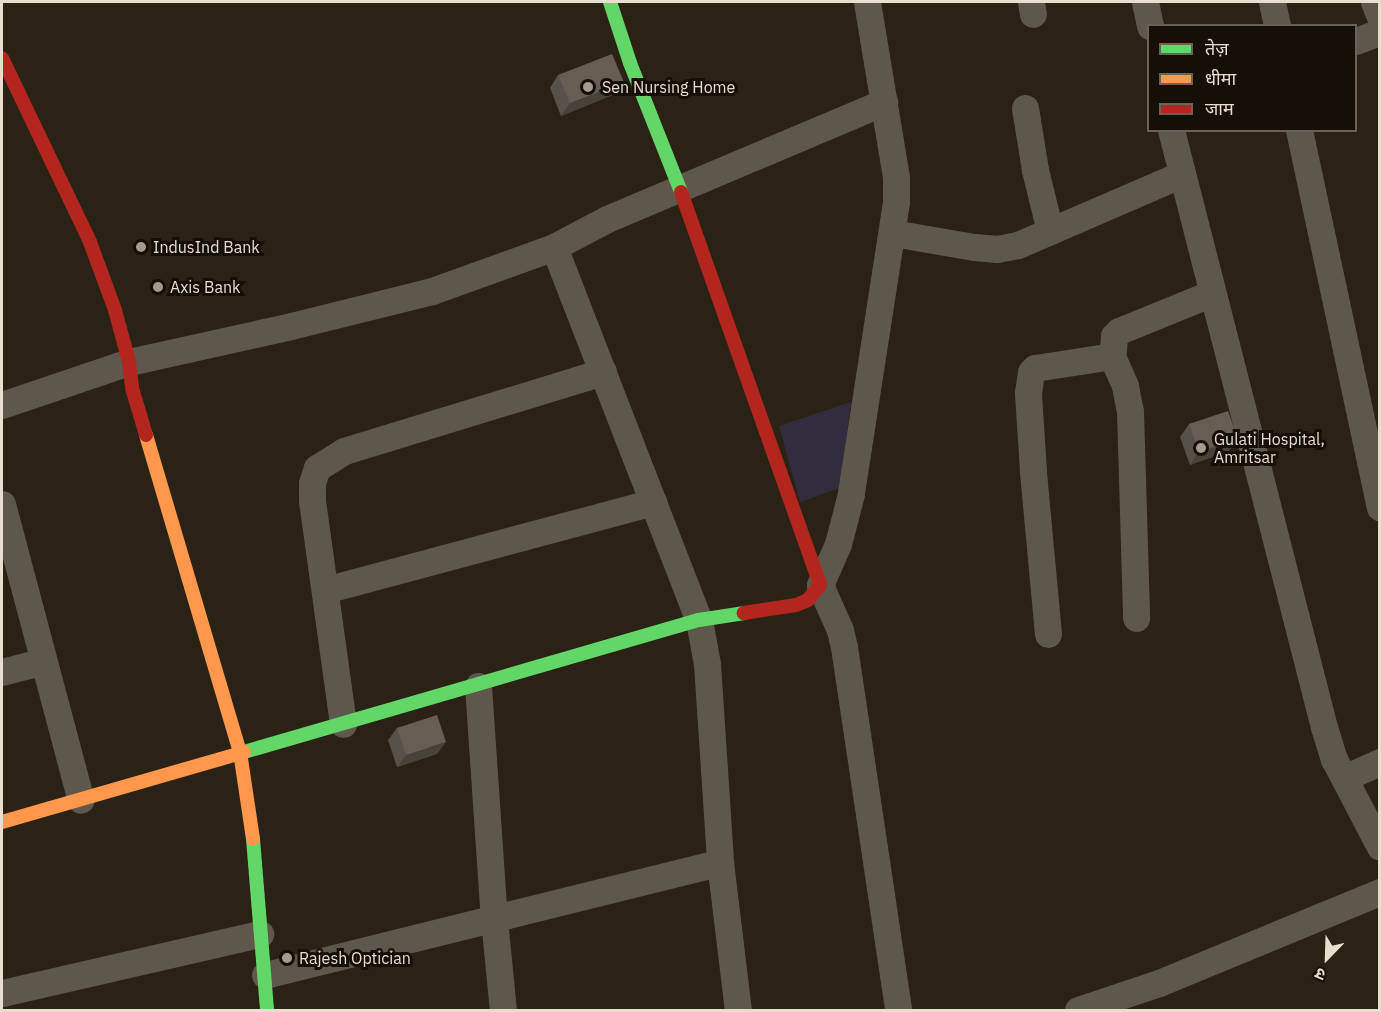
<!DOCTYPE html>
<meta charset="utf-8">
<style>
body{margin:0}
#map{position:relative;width:1381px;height:1012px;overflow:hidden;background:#2a2214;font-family:"IBM Plex Sans","Noto Sans Devanagari",sans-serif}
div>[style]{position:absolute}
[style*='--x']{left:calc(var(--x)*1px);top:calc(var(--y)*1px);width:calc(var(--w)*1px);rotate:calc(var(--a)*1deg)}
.green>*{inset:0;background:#322d3e}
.street>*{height:27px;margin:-13.5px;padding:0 13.5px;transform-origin:13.5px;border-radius:13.5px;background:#5e574b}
.fast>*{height:14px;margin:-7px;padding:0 7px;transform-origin:7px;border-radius:7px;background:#63d668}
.slow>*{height:14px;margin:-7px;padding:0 7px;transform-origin:7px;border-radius:7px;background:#ff974d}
.jam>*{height:14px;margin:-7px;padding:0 7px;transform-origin:7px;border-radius:7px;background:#b3261e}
.wall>*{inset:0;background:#585147}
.shaded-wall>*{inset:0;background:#47423a}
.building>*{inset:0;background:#665e53}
.dots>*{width:16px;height:16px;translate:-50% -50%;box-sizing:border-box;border:3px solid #150f05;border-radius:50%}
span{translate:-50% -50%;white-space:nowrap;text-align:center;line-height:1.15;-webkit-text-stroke:6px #150f05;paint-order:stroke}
.poi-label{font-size:16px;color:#e7ded0}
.left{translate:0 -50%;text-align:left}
.frame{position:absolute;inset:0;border:3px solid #e7ded0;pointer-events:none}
.legend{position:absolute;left:1147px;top:24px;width:210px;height:108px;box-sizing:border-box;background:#150f05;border:2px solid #696256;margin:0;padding:8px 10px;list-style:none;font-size:18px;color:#e7ded0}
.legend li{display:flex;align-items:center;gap:12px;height:30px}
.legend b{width:30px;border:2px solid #696256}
.north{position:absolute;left:1297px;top:928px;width:60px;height:60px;-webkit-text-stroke:4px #150f05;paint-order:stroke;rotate:203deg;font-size:16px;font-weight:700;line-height:24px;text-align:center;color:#e7ded0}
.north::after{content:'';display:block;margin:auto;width:21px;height:27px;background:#e7ded0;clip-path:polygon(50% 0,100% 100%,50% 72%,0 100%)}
</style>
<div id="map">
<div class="green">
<i style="clip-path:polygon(851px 402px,840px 488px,800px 502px,779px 426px)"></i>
</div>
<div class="street">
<i style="--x:867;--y:2;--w:178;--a:80.6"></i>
<i style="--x:896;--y:178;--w:24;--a:90"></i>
<i style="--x:896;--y:202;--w:295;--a:98.8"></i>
<i style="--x:851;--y:494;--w:52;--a:104.6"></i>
<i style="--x:838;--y:544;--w:45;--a:113.7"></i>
<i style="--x:820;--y:585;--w:49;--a:66"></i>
<i style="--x:840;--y:630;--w:17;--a:77"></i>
<i style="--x:844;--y:647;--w:367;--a:81.5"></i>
<i style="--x:1031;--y:2;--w:12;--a:81"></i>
<i style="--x:1145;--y:2;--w:25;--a:78"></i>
<i style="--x:1272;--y:2;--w:25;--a:78"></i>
<i style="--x:1374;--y:2;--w:16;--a:68"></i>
<i style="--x:1356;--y:41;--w:26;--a:-21"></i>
<i style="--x:1025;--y:108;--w:63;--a:80.8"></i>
<i style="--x:1035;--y:170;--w:63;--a:76.2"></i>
<i style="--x:1171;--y:130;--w:616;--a:75.63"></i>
<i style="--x:1324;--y:727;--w:34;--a:73"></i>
<i style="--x:1334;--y:759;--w:99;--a:62.4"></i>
<i style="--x:1299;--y:130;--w:386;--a:77.9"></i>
<i style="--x:893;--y:233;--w:82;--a:9.8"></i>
<i style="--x:974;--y:247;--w:23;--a:5"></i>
<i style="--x:997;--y:249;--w:21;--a:-11"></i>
<i style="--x:1018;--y:245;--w:179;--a:-23.4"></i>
<i style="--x:554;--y:247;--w:400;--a:68.8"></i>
<i style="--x:699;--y:620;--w:45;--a:79.7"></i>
<i style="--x:707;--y:664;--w:198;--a:86.2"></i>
<i style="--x:720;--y:862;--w:149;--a:83.1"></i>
<i style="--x:1111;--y:354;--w:35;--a:66"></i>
<i style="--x:1125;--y:386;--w:25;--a:79"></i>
<i style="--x:1130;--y:411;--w:207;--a:88.3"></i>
<i style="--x:2;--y:405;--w:134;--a:-18.7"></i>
<i style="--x:129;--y:362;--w:166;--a:-12.5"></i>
<i style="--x:291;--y:326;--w:145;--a:-13.9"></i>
<i style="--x:432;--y:291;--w:130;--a:-19.8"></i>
<i style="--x:554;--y:247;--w:60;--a:-27.8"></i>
<i style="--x:607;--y:219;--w:301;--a:-22.9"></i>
<i style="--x:2;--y:504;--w:306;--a:75.1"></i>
<i style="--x:325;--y:590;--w:340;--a:-15"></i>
<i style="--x:1048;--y:634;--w:164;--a:-95.3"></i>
<i style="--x:1033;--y:471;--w:78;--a:-93.7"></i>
<i style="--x:1028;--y:393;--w:21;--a:-82"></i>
<i style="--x:1031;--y:372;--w:6;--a:-45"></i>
<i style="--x:1035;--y:368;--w:72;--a:-8.8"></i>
<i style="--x:1106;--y:357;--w:10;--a:-45"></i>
<i style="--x:1113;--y:350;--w:14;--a:-86"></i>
<i style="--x:1114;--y:336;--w:7;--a:-45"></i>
<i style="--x:1119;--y:331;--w:100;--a:-22.2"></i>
<i style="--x:2;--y:672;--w:43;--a:-14.7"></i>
<i style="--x:478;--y:686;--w:234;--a:86.1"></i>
<i style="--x:494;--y:919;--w:91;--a:84.4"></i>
<i style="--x:343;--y:724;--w:225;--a:-97.9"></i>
<i style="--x:312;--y:501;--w:18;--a:-90"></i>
<i style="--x:312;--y:483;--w:16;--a:-72"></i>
<i style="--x:317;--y:468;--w:32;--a:-32"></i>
<i style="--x:344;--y:451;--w:271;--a:-17"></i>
<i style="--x:1344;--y:778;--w:39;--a:-24"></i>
<i style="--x:265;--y:975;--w:469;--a:-13.9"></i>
<i style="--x:2;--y:993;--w:265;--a:-12.9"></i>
<i style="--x:1078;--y:1010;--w:85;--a:-18.4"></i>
<i style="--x:1159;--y:983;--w:239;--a:-22.4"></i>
</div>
<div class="fast">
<i style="--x:610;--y:2;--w:64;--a:71.8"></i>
<i style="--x:630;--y:63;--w:139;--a:68.4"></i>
<i style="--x:244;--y:752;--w:474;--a:-16.2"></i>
<i style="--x:699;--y:620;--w:46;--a:-8.8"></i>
<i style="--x:253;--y:839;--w:172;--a:85.3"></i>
</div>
<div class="slow">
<i style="--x:146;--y:435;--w:331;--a:73.5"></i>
<i style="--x:240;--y:752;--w:88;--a:81.5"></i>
<i style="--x:2;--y:822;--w:252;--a:-16.1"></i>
</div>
<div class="jam">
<i style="--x:2;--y:58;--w:204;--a:64.4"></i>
<i style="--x:90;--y:242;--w:72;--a:69.8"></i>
<i style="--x:115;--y:310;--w:54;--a:74.9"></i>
<i style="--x:129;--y:362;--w:26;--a:83"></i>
<i style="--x:132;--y:388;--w:49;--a:73.4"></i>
<i style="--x:681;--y:192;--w:417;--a:70.5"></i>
<i style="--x:820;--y:585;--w:19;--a:129"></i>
<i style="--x:808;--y:600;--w:13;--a:157"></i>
<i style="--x:796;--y:605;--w:53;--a:171.3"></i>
</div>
<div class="wall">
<i style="clip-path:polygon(558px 75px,624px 82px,615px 94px,561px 116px,550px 88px)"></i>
<i style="clip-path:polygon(1189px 424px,1229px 451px,1190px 465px,1180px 437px)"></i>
<i style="clip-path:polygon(397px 728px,437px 754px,397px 767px,388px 740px)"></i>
</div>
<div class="shaded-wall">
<i style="clip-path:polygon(624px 82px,615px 94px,561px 116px,570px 103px)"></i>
<i style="clip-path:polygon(1238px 439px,1229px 451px,1190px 465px,1199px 452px)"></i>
<i style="clip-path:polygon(446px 742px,437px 754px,397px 767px,406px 755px)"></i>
</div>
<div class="building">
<i style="clip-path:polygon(612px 54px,624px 82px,570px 103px,558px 75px)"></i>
<i style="clip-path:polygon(1228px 411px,1238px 439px,1199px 452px,1189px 424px)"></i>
<i style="clip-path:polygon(437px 715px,446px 742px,406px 755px,397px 728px)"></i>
</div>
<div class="dots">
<i style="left:588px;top:87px;background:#a59c8e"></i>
<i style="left:141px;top:247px;background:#a59c8e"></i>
<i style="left:158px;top:287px;background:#a59c8e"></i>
<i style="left:1201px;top:448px;background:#a59c8e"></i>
<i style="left:287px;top:958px;background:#a59c8e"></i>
</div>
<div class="poi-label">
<span class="left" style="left:602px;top:87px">Sen Nursing Home</span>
<span class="left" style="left:153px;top:247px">IndusInd Bank</span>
<span class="left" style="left:170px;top:287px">Axis Bank</span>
<span class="left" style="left:1214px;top:448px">Gulati Hospital,<br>Amritsar</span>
<span class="left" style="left:299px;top:958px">Rajesh Optician</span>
</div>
<div class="frame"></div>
<ul class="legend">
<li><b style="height:8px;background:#63d668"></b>तेज़</li>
<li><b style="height:8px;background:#ff974d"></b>धीमा</li>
<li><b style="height:8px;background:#b3261e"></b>जाम</li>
</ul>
<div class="north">उ</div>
</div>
